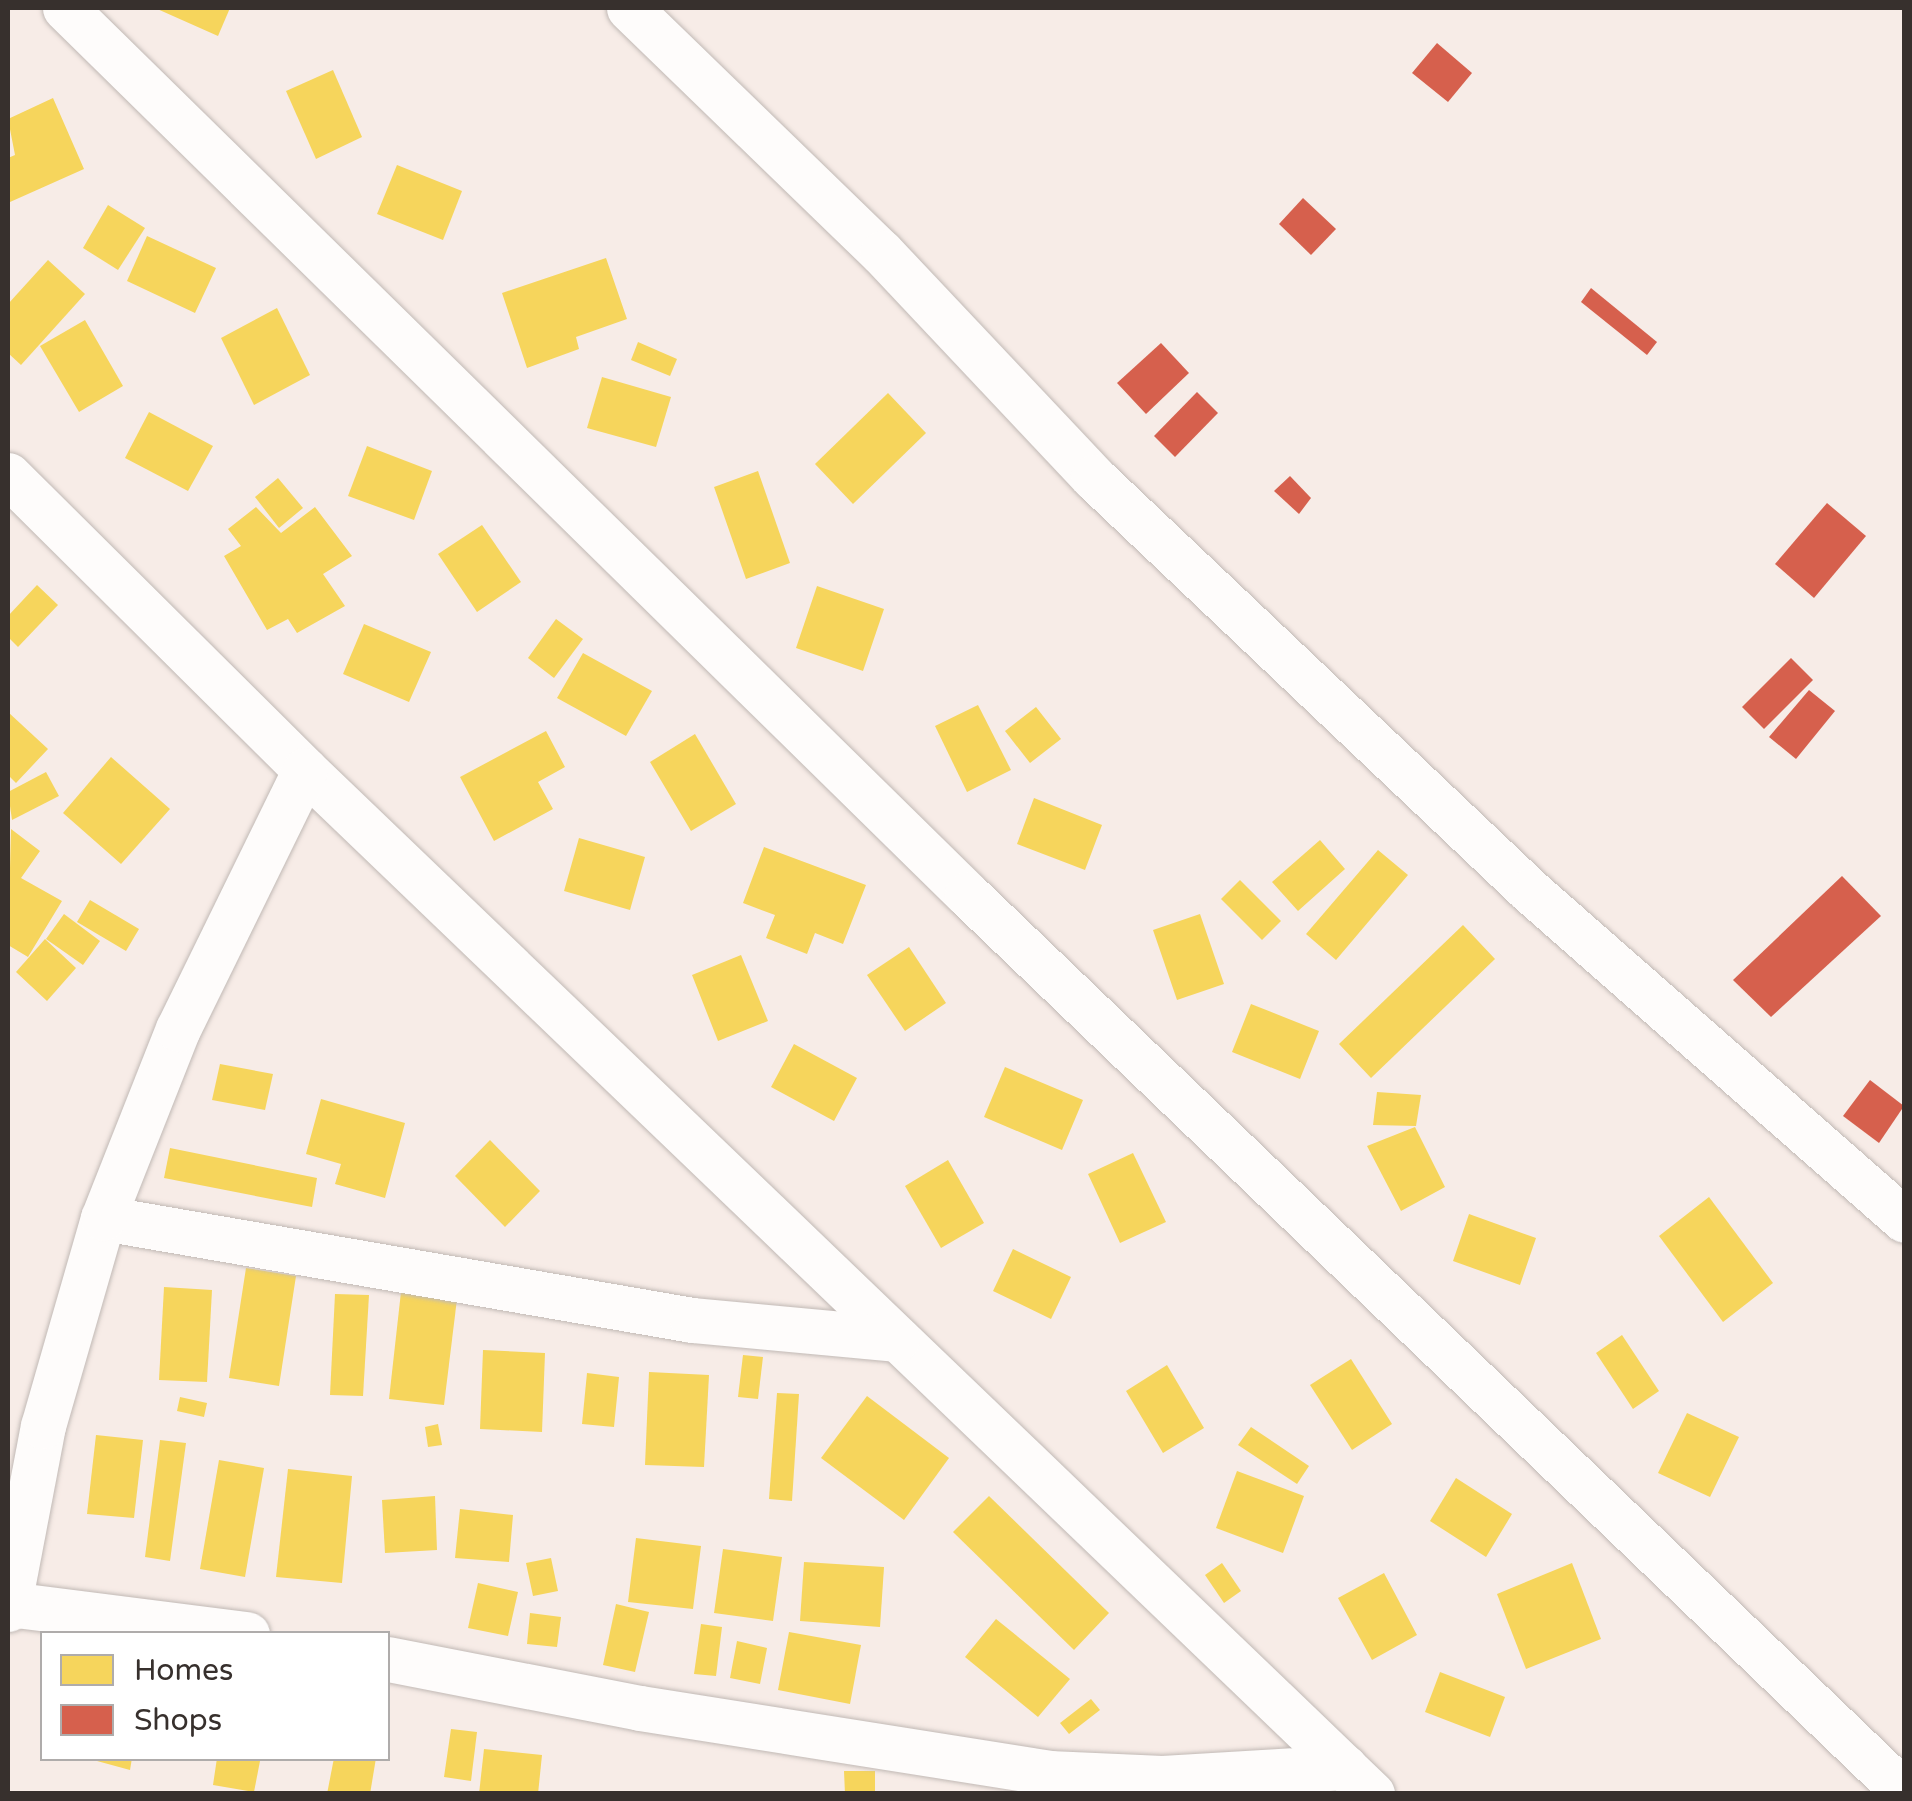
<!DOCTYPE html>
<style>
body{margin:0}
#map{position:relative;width:1912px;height:1801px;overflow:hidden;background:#f7ece7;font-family:"Varela Round",sans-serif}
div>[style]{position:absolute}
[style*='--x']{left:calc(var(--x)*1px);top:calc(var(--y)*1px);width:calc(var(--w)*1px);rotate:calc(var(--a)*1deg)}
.homes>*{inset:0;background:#f6d55c}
.shops>*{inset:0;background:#d6604d}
.roads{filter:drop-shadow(0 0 2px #c1b9b5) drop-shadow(0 0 2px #c1b9b5)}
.minor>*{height:45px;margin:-22.5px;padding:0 22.5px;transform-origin:22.5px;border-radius:22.5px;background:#fefcfb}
span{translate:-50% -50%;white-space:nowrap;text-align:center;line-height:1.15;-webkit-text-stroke:10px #fff;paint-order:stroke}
.frame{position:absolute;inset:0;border:10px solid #37302d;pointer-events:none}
.legend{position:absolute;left:40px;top:1631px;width:350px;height:130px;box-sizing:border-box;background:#fff;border:2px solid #afacab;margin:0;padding:12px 18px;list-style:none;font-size:30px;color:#37302d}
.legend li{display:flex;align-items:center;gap:20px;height:50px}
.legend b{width:50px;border:2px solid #afacab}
</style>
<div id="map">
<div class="homes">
<i style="clip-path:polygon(155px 8px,230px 8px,218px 36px)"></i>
<i style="clip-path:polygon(333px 70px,362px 137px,316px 159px,286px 91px)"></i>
<i style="clip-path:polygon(53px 98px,84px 169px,10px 202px,8px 158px,15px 155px,8px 119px)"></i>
<i style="clip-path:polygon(397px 165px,462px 191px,443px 240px,377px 214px)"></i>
<i style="clip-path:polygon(108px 205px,145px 228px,118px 270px,83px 248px)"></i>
<i style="clip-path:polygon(147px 236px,216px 268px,195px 313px,127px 281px)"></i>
<i style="clip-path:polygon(606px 258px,627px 319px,576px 337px,579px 349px,527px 368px,502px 293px)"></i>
<i style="clip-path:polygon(48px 260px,85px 294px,21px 365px,8px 353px,8px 304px)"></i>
<i style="clip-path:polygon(277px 308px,310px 375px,254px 405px,221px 338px)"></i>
<i style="clip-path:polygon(85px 320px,123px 386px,79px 412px,40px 346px)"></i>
<i style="clip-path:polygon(638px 342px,677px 359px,670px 376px,631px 360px)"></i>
<i style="clip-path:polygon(602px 377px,671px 397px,656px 447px,587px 428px)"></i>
<i style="clip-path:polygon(888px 393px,926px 433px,853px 504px,815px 464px)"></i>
<i style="clip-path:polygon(149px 412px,213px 446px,188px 491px,125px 458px)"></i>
<i style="clip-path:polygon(367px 446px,432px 471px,414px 520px,348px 496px)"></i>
<i style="clip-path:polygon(758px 471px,790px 563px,746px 579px,714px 487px)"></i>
<i style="clip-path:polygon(278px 478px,303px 508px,279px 528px,255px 497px)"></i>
<i style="clip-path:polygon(256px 507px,281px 533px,315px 507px,352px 556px,323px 574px,345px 606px,297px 633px,288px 619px,267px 630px,224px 556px,241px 546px,228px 529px)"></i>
<i style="clip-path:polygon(482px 525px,521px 582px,477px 612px,438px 554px)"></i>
<i style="clip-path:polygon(37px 585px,58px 605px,18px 647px,8px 637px,8px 616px)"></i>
<i style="clip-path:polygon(817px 586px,884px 609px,863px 671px,796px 648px)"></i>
<i style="clip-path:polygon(556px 619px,583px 639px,554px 678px,528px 658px)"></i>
<i style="clip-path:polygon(364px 624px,431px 652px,409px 702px,343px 674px)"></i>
<i style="clip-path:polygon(583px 653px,652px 691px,626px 736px,557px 698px)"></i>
<i style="clip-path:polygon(978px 705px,1011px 770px,967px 792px,935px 726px)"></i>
<i style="clip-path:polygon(1036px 707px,1061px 739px,1030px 763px,1005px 731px)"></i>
<i style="clip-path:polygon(8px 712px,48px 749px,16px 783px,8px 775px)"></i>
<i style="clip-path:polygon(546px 731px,565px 767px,538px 782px,553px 809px,494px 841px,460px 777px)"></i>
<i style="clip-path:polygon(695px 734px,736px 804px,691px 831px,650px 762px)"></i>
<i style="clip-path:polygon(111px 757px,170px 809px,121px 864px,63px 813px)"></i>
<i style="clip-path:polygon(46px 772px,59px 796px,12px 820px,8px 792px)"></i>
<i style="clip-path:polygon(1034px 798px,1102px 825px,1085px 870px,1017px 844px)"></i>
<i style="clip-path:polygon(11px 829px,40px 851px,21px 878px,62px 901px,28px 957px,8px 945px)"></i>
<i style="clip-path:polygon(579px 838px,645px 857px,630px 910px,564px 891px)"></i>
<i style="clip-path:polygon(1320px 840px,1345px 869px,1298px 911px,1272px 882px)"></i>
<i style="clip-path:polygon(764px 847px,866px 885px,843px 944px,815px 933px,807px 954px,766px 938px,775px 915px,743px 903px)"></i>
<i style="clip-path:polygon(1378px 850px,1408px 875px,1336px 960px,1306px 934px)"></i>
<i style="clip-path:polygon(1240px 880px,1281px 921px,1262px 940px,1221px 899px)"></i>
<i style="clip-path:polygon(90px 900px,139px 929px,126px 951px,77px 922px)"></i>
<i style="clip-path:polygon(64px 914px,100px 941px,83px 965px,46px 939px)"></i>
<i style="clip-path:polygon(1200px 914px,1224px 984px,1177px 1000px,1153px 930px)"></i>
<i style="clip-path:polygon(1463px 925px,1495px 959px,1371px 1078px,1339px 1044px)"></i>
<i style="clip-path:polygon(45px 939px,76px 968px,47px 1001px,16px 972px)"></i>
<i style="clip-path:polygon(909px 947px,946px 1003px,905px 1031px,867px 975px)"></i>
<i style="clip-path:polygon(741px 955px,768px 1021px,718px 1041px,692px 975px)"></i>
<i style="clip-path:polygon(1251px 1004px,1319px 1031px,1300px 1079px,1232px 1052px)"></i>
<i style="clip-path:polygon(794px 1044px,857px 1078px,834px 1121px,771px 1087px)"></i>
<i style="clip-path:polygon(220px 1064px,273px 1074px,265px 1110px,212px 1100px)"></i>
<i style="clip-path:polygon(1005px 1067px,1083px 1100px,1062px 1150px,984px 1117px)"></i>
<i style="clip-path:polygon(1377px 1092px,1421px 1095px,1416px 1126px,1373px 1125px)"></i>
<i style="clip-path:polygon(321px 1099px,405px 1123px,385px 1198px,335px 1184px,341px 1164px,306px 1154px)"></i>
<i style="clip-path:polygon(1415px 1127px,1445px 1187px,1401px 1211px,1367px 1146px)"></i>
<i style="clip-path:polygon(490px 1140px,540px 1191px,505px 1227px,455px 1176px)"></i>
<i style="clip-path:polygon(170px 1148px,317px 1178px,312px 1207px,164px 1178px)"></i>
<i style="clip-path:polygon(1133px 1153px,1166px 1222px,1120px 1243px,1088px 1174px)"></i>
<i style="clip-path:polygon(948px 1160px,984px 1223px,941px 1248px,905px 1186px)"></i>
<i style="clip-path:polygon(1709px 1197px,1773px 1283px,1723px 1322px,1659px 1236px)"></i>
<i style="clip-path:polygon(1469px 1214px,1536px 1238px,1520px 1285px,1453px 1261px)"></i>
<i style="clip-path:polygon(1013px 1249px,1071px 1277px,1051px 1319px,993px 1291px)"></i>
<i style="clip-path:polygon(246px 1268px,296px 1276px,279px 1386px,229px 1378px)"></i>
<i style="clip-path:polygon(164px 1287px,212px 1290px,207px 1382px,159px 1380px)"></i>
<i style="clip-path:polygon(401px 1292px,457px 1299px,444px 1405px,389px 1399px)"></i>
<i style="clip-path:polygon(335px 1294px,369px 1295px,363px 1396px,330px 1395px)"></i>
<i style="clip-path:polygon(1622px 1335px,1659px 1391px,1633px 1409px,1596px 1353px)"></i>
<i style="clip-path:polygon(483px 1350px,545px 1353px,542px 1432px,480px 1429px)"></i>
<i style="clip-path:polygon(743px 1355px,763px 1357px,758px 1399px,738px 1397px)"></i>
<i style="clip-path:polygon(1351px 1359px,1392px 1424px,1352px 1450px,1310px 1385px)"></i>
<i style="clip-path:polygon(1167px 1365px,1204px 1428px,1163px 1453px,1126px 1391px)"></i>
<i style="clip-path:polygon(649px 1372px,709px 1375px,704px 1467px,645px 1465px)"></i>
<i style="clip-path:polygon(587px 1373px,619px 1377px,614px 1427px,582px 1424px)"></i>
<i style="clip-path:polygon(777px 1393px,799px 1394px,792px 1501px,769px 1499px)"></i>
<i style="clip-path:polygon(867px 1396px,949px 1458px,904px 1520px,821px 1458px)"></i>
<i style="clip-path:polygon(180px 1397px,207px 1403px,204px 1417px,177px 1411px)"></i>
<i style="clip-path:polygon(1687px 1413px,1739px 1437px,1710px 1497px,1658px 1473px)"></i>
<i style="clip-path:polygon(438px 1424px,442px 1445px,428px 1447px,425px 1427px)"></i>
<i style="clip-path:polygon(1251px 1427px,1309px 1466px,1297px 1484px,1238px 1445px)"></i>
<i style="clip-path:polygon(96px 1435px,143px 1440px,134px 1518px,87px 1514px)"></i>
<i style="clip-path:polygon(160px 1440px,186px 1443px,170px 1561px,145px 1557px)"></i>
<i style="clip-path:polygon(219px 1460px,264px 1468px,245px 1577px,200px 1569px)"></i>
<i style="clip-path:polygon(288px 1469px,352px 1476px,342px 1583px,276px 1577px)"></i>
<i style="clip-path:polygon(1237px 1471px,1304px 1496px,1283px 1553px,1216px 1528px)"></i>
<i style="clip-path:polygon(1456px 1478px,1512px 1514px,1486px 1557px,1430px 1521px)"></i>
<i style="clip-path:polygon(435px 1496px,437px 1550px,385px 1553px,382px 1500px)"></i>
<i style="clip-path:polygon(989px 1496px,1109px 1613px,1074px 1650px,953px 1532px)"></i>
<i style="clip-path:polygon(460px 1509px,513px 1515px,509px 1562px,455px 1558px)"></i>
<i style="clip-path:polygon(636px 1538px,701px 1546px,693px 1609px,628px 1602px)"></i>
<i style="clip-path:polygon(723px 1549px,782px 1557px,773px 1621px,714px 1613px)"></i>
<i style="clip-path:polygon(551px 1558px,558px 1591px,533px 1596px,526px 1563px)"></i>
<i style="clip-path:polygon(804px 1562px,884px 1567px,880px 1627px,800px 1621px)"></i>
<i style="clip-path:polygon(1222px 1563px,1241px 1591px,1224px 1603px,1205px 1575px)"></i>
<i style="clip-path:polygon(1572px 1563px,1601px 1639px,1526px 1669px,1497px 1594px)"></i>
<i style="clip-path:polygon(1384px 1573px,1417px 1635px,1372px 1660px,1338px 1598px)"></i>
<i style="clip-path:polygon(478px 1583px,518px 1592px,508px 1636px,468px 1628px)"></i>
<i style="clip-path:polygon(616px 1604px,649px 1612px,635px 1672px,603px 1665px)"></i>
<i style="clip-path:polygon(530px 1613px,561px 1617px,557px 1647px,527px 1644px)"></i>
<i style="clip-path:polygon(996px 1619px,1070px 1679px,1038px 1717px,965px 1657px)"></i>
<i style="clip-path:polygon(701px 1624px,722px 1627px,716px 1676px,694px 1674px)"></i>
<i style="clip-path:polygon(789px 1632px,861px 1645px,850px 1704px,778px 1690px)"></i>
<i style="clip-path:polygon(737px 1641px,767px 1648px,760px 1684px,730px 1678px)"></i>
<i style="clip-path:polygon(1440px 1672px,1505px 1697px,1490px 1737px,1425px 1712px)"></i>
<i style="clip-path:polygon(1091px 1699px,1100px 1710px,1069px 1734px,1060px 1723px)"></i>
<i style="clip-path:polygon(451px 1729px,477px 1732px,471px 1781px,444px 1777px)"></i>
<i style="clip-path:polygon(484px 1749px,542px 1755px,538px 1794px,479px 1794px)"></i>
<i style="clip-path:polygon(86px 1758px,132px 1758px,130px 1770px)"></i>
<i style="clip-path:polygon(217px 1758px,260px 1761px,254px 1792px,213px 1785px)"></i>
<i style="clip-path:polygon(334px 1758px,376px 1758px,370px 1794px,327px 1794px)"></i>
<i style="clip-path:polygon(844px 1771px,875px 1771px,875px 1794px,845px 1794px)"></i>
</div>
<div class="shops">
<i style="clip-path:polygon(1437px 43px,1472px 73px,1448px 102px,1412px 73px)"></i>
<i style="clip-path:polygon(1303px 198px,1336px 229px,1311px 255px,1279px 224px)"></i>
<i style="clip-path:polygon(1591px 288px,1657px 342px,1647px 355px,1581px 302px)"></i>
<i style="clip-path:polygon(1161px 343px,1189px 373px,1146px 414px,1117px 383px)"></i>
<i style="clip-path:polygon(1197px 392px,1218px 413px,1175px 457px,1154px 436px)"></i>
<i style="clip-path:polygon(1290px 476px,1311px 498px,1299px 514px,1274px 491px)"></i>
<i style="clip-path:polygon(1827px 503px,1866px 536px,1814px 598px,1775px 564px)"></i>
<i style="clip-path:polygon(1791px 658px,1813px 680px,1764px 729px,1742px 707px)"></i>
<i style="clip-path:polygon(1809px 690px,1835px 711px,1796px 759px,1769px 737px)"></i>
<i style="clip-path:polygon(1842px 876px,1881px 916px,1771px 1017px,1733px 980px)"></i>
<i style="clip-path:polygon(1870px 1080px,1904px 1106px,1879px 1143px,1843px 1116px)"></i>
</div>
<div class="roads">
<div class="minor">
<i style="--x:65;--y:8;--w:1264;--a:44.49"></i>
<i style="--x:967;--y:894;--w:1298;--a:43.78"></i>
<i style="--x:629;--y:8;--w:352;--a:44.1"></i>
<i style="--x:882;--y:253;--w:308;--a:46.7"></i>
<i style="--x:1093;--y:477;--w:602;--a:43.45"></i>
<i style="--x:1530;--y:891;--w:498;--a:41.3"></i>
<i style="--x:8;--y:475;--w:419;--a:44.8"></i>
<i style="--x:305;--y:770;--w:1479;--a:43.82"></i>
<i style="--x:103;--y:1218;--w:598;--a:9.82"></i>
<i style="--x:692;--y:1320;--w:206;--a:5.3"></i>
<i style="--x:8;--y:1604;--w:241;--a:7.2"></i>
<i style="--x:8;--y:1609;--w:186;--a:-79.2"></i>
<i style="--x:43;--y:1426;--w:216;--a:-73.9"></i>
<i style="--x:103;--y:1218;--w:203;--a:-68.4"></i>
<i style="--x:178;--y:1029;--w:288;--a:-63.9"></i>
<i style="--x:388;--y:1659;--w:257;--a:11"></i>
<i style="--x:640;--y:1708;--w:414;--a:9"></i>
<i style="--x:1049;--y:1773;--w:113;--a:2.5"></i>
<i style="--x:1162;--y:1778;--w:183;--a:-3.4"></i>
</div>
</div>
<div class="frame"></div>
<ul class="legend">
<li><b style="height:28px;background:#f6d55c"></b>Homes</li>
<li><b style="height:28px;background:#d6604d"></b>Shops</li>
</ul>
</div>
